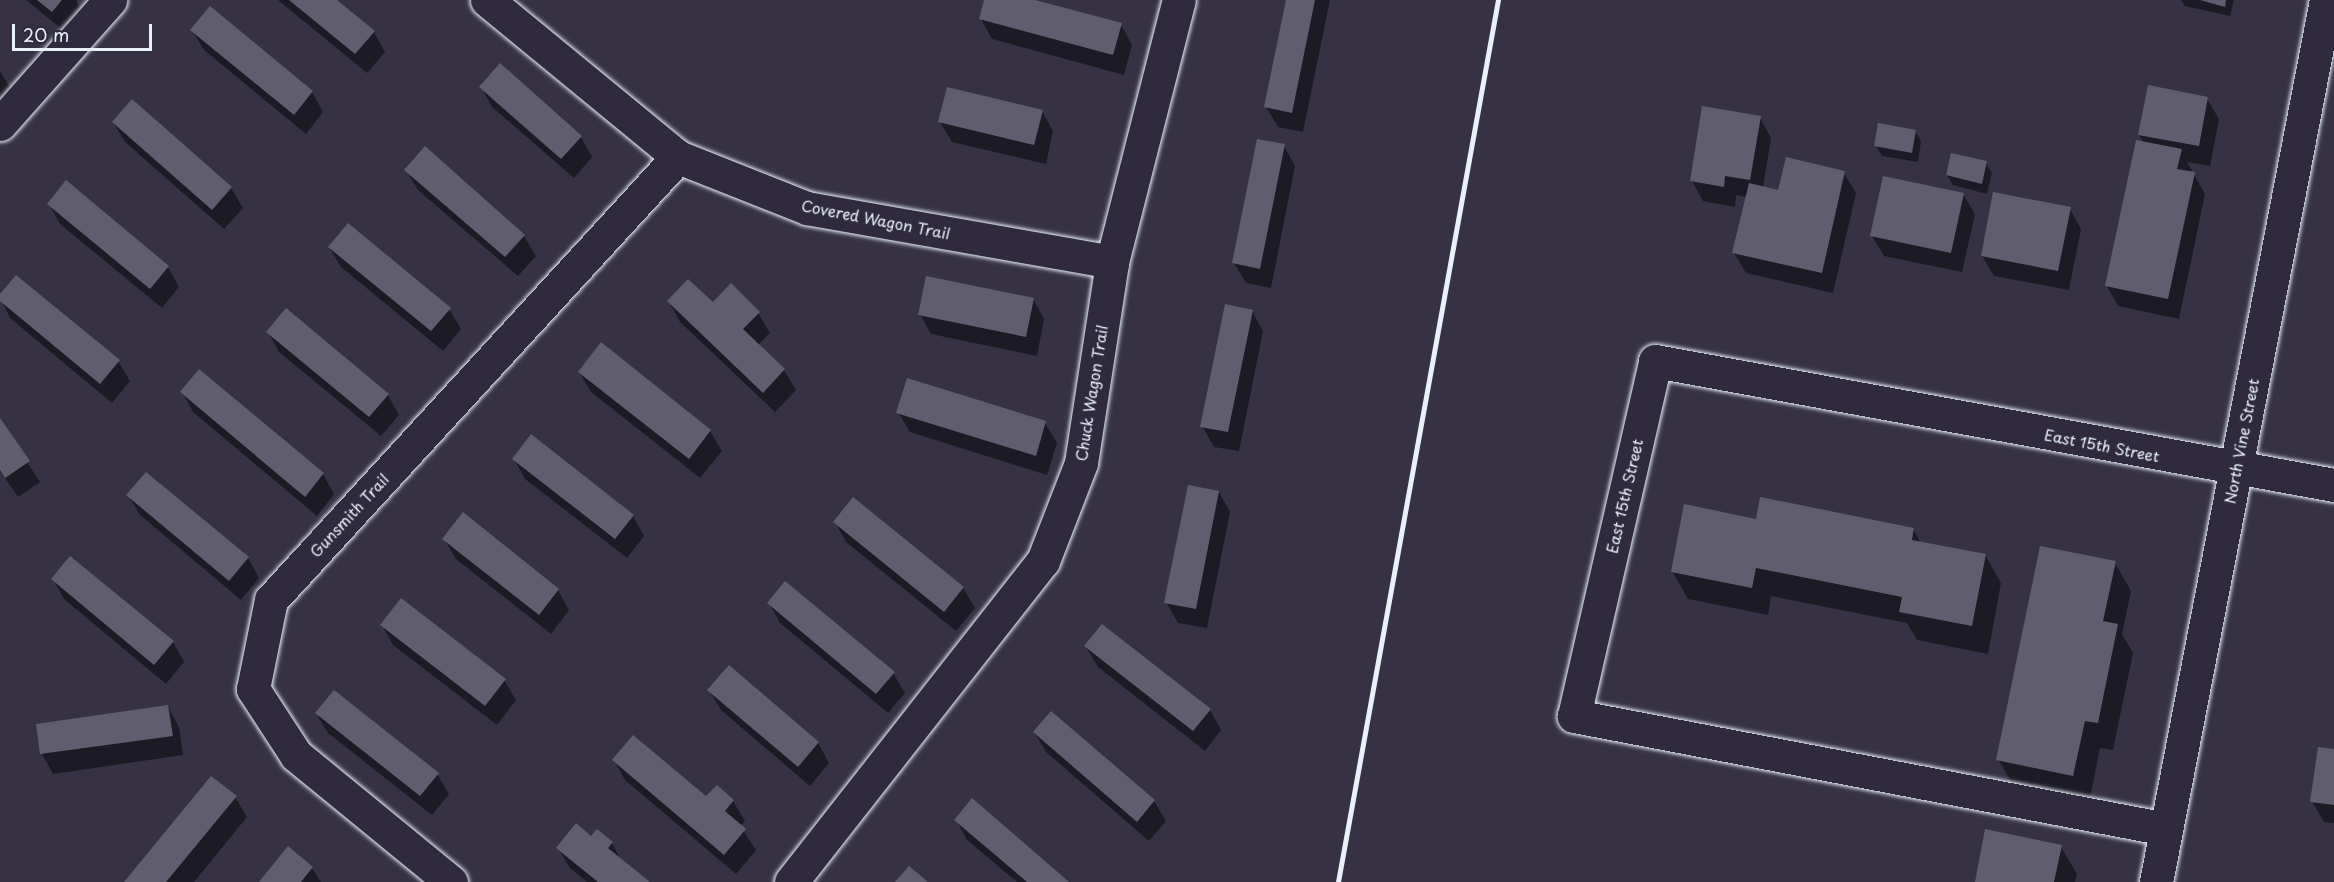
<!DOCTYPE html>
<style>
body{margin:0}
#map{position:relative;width:2334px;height:882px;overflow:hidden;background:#363244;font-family:"Playpen Sans",sans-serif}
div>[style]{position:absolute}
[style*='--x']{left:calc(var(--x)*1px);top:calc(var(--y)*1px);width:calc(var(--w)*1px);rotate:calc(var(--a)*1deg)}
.shadow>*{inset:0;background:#0007}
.building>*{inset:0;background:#605e6e}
.roads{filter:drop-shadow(0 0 2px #e8f1f8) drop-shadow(0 0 2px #e8f1f8)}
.minor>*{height:33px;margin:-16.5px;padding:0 16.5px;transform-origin:16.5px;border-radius:16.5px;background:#2f2a3d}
.rail>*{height:4.5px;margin:-2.25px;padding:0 2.25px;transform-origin:2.25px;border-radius:2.25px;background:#e8f1f8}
span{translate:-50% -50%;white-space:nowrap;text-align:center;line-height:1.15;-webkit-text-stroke:6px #2f2a3d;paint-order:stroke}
.street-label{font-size:15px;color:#e8f1f8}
.scale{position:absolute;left:12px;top:24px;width:140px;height:27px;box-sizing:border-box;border:3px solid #e8f1f8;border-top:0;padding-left:8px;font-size:18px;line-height:21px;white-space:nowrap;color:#e8f1f8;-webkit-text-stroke:4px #2f2a3d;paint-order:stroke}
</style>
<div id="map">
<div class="shadow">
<i style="clip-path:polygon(26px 0,76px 0,81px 10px,64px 31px)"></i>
<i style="clip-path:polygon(278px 0,335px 0,374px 32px,385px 52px,367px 73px)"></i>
<i style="clip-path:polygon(986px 0,1029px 0,1121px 25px,1132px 45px,1124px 75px,992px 39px,981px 19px)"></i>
<i style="clip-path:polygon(1288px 0,1330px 0,1303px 132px,1278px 127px,1266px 107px)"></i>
<i style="clip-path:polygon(2181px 0,2234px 0,2230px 16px,2185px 6px)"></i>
<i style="clip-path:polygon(192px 30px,312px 92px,323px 112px,306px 134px,204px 50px)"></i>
<i style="clip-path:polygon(0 71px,12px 91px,0 106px)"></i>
<i style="clip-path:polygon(481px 87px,581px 137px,592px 157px,574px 178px,492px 107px)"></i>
<i style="clip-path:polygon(2207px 99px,2219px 119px,2210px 166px,2187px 162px,2205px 194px,2179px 319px,2118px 306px,2107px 286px,2144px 143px,2139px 135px)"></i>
<i style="clip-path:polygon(132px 101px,231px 188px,243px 208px,224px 229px,125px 142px,113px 122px)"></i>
<i style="clip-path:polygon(1042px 111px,1053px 131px,1046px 164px,952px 142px,940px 122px)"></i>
<i style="clip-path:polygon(1760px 118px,1771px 138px,1763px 187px,1779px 191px,1844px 173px,1856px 193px,1833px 293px,1746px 273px,1734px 253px,1747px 197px,1736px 195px,1735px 207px,1703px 201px,1692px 181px)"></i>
<i style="clip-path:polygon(1915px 131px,1921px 141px,1918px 162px,1882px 156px,1876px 146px)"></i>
<i style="clip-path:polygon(1284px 146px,1295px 166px,1271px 288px,1246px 283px,1234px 263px)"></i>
<i style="clip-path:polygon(1986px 163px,1992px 173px,1987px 194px,1953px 185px,1947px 175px)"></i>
<i style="clip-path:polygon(406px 170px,524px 236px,536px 256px,518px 276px,418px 190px)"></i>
<i style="clip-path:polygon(1963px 194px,1975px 214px,1962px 272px,1884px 256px,1872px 236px)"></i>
<i style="clip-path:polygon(49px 204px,168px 267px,179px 287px,162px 308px,60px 224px)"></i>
<i style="clip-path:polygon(2070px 209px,2081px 229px,2069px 290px,1994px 276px,1982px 256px)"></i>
<i style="clip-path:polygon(329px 247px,449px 309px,461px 329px,443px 351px,341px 267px)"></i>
<i style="clip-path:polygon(0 297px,118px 361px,130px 381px,112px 403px,10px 318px)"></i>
<i style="clip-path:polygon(1033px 299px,1044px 319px,1037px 356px,931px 334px,920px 314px)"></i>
<i style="clip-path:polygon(669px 302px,758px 313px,770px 333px,758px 345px,784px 370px,796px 390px,775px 412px,680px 322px)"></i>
<i style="clip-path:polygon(1252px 311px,1263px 331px,1239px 451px,1214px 447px,1202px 426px)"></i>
<i style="clip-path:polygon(268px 332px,388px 395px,399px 415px,381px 436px,279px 352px)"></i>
<i style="clip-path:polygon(601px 344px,710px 431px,722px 451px,700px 478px,591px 392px,579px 372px)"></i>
<i style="clip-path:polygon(182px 392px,323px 474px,334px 494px,317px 516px,193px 412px)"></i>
<i style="clip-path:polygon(898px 412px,1045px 423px,1057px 443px,1047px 475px,910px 432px)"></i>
<i style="clip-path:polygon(0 420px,40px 482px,18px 497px,0 471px)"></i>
<i style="clip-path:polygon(514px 459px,633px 516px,644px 536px,627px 558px,525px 479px)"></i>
<i style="clip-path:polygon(1219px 492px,1230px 512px,1207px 628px,1178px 623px,1166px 602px)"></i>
<i style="clip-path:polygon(128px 495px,248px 558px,259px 578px,241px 600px,140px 515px)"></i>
<i style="clip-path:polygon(835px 522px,963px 588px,975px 608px,956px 631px,846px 542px)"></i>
<i style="clip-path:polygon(1913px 529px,1921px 543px,1985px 555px,2001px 583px,1988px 654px,1917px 640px,1907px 623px,1771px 596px,1768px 615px,1688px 599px,1672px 571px)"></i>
<i style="clip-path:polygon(444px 539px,558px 590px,569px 610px,551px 634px,456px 559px)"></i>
<i style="clip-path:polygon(2115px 563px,2131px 591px,2122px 634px,2133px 653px,2113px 750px,2100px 748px,2089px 803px,2014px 787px,1998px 759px)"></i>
<i style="clip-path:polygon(53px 579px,173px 642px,184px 662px,166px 684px,64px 599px)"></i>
<i style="clip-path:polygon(769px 603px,893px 673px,905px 693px,888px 713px,780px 623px)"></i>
<i style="clip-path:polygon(382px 625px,504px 680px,516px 700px,497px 725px,393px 645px)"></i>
<i style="clip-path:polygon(1086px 647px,1210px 710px,1221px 730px,1205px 751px,1098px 667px)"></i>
<i style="clip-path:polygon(709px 690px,818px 743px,829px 763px,810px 786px,721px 710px)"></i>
<i style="clip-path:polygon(168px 707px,179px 727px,183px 755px,53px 774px,42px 754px)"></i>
<i style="clip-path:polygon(316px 713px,437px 774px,449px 794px,432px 815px,328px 733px)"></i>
<i style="clip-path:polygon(1051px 713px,1154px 801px,1166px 821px,1149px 841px,1046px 752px,1034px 732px)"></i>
<i style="clip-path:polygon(2334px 751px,2334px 823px,2324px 822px,2312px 801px)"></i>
<i style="clip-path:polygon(614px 760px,706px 798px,733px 801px,745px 821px,740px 826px,756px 850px,736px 874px,625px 780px)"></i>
<i style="clip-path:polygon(235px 797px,247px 817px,194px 882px,126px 882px)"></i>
<i style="clip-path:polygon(956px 820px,1067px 882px,1017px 882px,967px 840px)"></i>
<i style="clip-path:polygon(592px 838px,612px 843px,622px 862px,647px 882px,587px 882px,570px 868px,558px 848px)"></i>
<i style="clip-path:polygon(2061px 847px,2077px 874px,2075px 882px,1976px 882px)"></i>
<i style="clip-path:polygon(312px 868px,321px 882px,261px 882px)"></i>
</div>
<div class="building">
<i style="clip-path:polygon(37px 0,62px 0,52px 12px)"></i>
<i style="clip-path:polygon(289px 0,337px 0,375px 31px,355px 54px)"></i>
<i style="clip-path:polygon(984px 0,1035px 0,1122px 23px,1113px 55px,979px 19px)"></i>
<i style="clip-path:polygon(1286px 0,1315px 0,1292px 113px,1264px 107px)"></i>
<i style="clip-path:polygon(2200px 0,2226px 0,2225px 7px)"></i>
<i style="clip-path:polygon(210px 6px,313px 91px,294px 115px,190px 30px)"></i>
<i style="clip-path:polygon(500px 63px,582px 136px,561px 159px,479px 87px)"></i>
<i style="clip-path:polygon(2148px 85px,2208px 97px,2199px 146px,2138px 135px)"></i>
<i style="clip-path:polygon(947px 87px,1043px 110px,1034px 145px,938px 122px)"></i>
<i style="clip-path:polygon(132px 99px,232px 187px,212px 210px,112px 122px)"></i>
<i style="clip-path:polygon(1702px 106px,1761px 116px,1750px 180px,1725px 176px,1724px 187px,1690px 181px)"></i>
<i style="clip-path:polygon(1878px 123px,1916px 130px,1912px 153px,1874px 146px)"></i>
<i style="clip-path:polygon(1257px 139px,1285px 144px,1260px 269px,1232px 263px)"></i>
<i style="clip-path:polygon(2136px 140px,2182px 149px,2177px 169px,2195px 172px,2168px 299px,2105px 286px)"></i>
<i style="clip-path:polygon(425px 146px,525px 235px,505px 257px,404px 170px)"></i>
<i style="clip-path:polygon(1951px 153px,1987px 161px,1982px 184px,1946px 175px)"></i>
<i style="clip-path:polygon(1786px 157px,1845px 171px,1822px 273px,1732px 253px,1749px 183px,1778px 190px)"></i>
<i style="clip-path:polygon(1883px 176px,1964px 193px,1951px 253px,1870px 236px)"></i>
<i style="clip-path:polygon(66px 180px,169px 266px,150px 289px,47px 204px)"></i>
<i style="clip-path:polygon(1993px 192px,2071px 207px,2058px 271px,1981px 256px)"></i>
<i style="clip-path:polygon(348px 223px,451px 308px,431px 331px,328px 247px)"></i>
<i style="clip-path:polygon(16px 275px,120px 360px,100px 384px,0 301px,0 294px)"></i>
<i style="clip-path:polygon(926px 276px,1034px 298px,1026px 337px,918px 315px)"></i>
<i style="clip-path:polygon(688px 279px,713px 302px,731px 283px,760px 312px,743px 329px,785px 369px,763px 393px,667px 301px)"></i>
<i style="clip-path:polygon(1225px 304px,1253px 310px,1228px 432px,1200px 427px)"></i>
<i style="clip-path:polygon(286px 308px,389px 394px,369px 417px,266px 332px)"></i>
<i style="clip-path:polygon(601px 342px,711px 430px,689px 459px,578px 372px)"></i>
<i style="clip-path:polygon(199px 369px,324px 473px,305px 497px,180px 392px)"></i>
<i style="clip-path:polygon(907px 378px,1046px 421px,1036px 456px,896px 413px)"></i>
<i style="clip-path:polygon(0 418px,30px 461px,5px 478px,0 470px)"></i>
<i style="clip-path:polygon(531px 434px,634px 515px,615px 539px,512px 459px)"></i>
<i style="clip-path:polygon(146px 472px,249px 557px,229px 581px,126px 495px)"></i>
<i style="clip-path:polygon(1188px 485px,1219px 491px,1196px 609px,1164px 603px)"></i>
<i style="clip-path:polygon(853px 497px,964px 587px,944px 612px,833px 522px)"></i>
<i style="clip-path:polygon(1760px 497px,1914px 528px,1912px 540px,1986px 554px,1972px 626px,1899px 612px,1902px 597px,1756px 568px,1752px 588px,1671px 572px,1684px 504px,1756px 519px)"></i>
<i style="clip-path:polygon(463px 512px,559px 589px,539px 615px,442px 539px)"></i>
<i style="clip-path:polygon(2040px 546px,2116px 561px,2103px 621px,2118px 624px,2098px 723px,2085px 721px,2073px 776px,1996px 760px)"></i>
<i style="clip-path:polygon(70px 556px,174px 641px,154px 665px,51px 579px)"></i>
<i style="clip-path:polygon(785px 581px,895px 672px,876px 694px,767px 603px)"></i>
<i style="clip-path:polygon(401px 598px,506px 679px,485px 706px,380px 625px)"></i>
<i style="clip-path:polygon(1102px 624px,1211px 709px,1193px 731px,1084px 646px)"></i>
<i style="clip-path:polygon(729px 665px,819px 742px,798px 767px,707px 690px)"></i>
<i style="clip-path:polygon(334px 690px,439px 773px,420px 796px,315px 713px)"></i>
<i style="clip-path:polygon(168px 705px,173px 736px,40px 754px,36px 724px)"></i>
<i style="clip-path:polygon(1051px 711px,1155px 800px,1137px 822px,1033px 732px)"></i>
<i style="clip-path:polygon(633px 735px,706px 796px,717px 785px,734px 800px,725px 811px,746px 829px,724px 855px,612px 760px)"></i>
<i style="clip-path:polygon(2318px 747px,2334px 749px,2334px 805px,2310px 802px)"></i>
<i style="clip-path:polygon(211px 776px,237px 796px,166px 882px,124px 882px)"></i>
<i style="clip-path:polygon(972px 798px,1069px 882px,1027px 882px,954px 820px)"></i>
<i style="clip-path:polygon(576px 823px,591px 836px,597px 829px,613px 842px,608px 848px,650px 882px,598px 882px,556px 848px)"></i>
<i style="clip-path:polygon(1985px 829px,2062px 845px,2054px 882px,1975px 882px)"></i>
<i style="clip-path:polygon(288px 846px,313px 867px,301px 882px,259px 882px)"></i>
<i style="clip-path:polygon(909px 866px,928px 882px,895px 882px)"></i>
</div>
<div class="roads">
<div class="minor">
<i style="--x:487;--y:0;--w:247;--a:39.4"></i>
<i style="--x:678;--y:157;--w:139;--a:21.6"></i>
<i style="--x:807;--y:208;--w:310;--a:10"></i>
<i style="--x:0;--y:124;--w:166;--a:-48.4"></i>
<i style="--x:2166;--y:829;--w:603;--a:-169.19"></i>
<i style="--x:1574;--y:716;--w:364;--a:-77.1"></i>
<i style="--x:1655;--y:361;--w:690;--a:10.35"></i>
<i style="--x:451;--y:882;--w:200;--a:-140.7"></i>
<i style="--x:296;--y:755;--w:79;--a:-123.1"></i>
<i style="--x:253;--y:689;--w:91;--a:-78.6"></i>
<i style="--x:271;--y:600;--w:602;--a:-47.43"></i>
<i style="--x:791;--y:882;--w:408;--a:-51.9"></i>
<i style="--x:1043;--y:561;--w:105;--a:-68.8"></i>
<i style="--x:1081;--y:463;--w:203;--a:-81.2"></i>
<i style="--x:1112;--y:262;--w:270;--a:-75.7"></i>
<i style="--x:2156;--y:882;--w:898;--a:-79.09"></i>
</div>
</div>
<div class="rail">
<i style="--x:1338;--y:882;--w:896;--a:-79.72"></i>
</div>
<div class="street-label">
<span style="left:876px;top:219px;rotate:11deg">Covered Wagon Trail</span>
<span style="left:1091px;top:393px;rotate:-81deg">Chuck Wagon Trail</span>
<span style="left:2241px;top:441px;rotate:-79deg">North Vine Street</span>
<span style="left:2102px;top:445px;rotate:11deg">East 15th Street</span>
<span style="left:1624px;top:496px;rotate:-77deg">East 15th Street</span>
<span style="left:349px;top:515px;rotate:-47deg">Gunsmith Trail</span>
</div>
<div class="scale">20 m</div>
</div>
